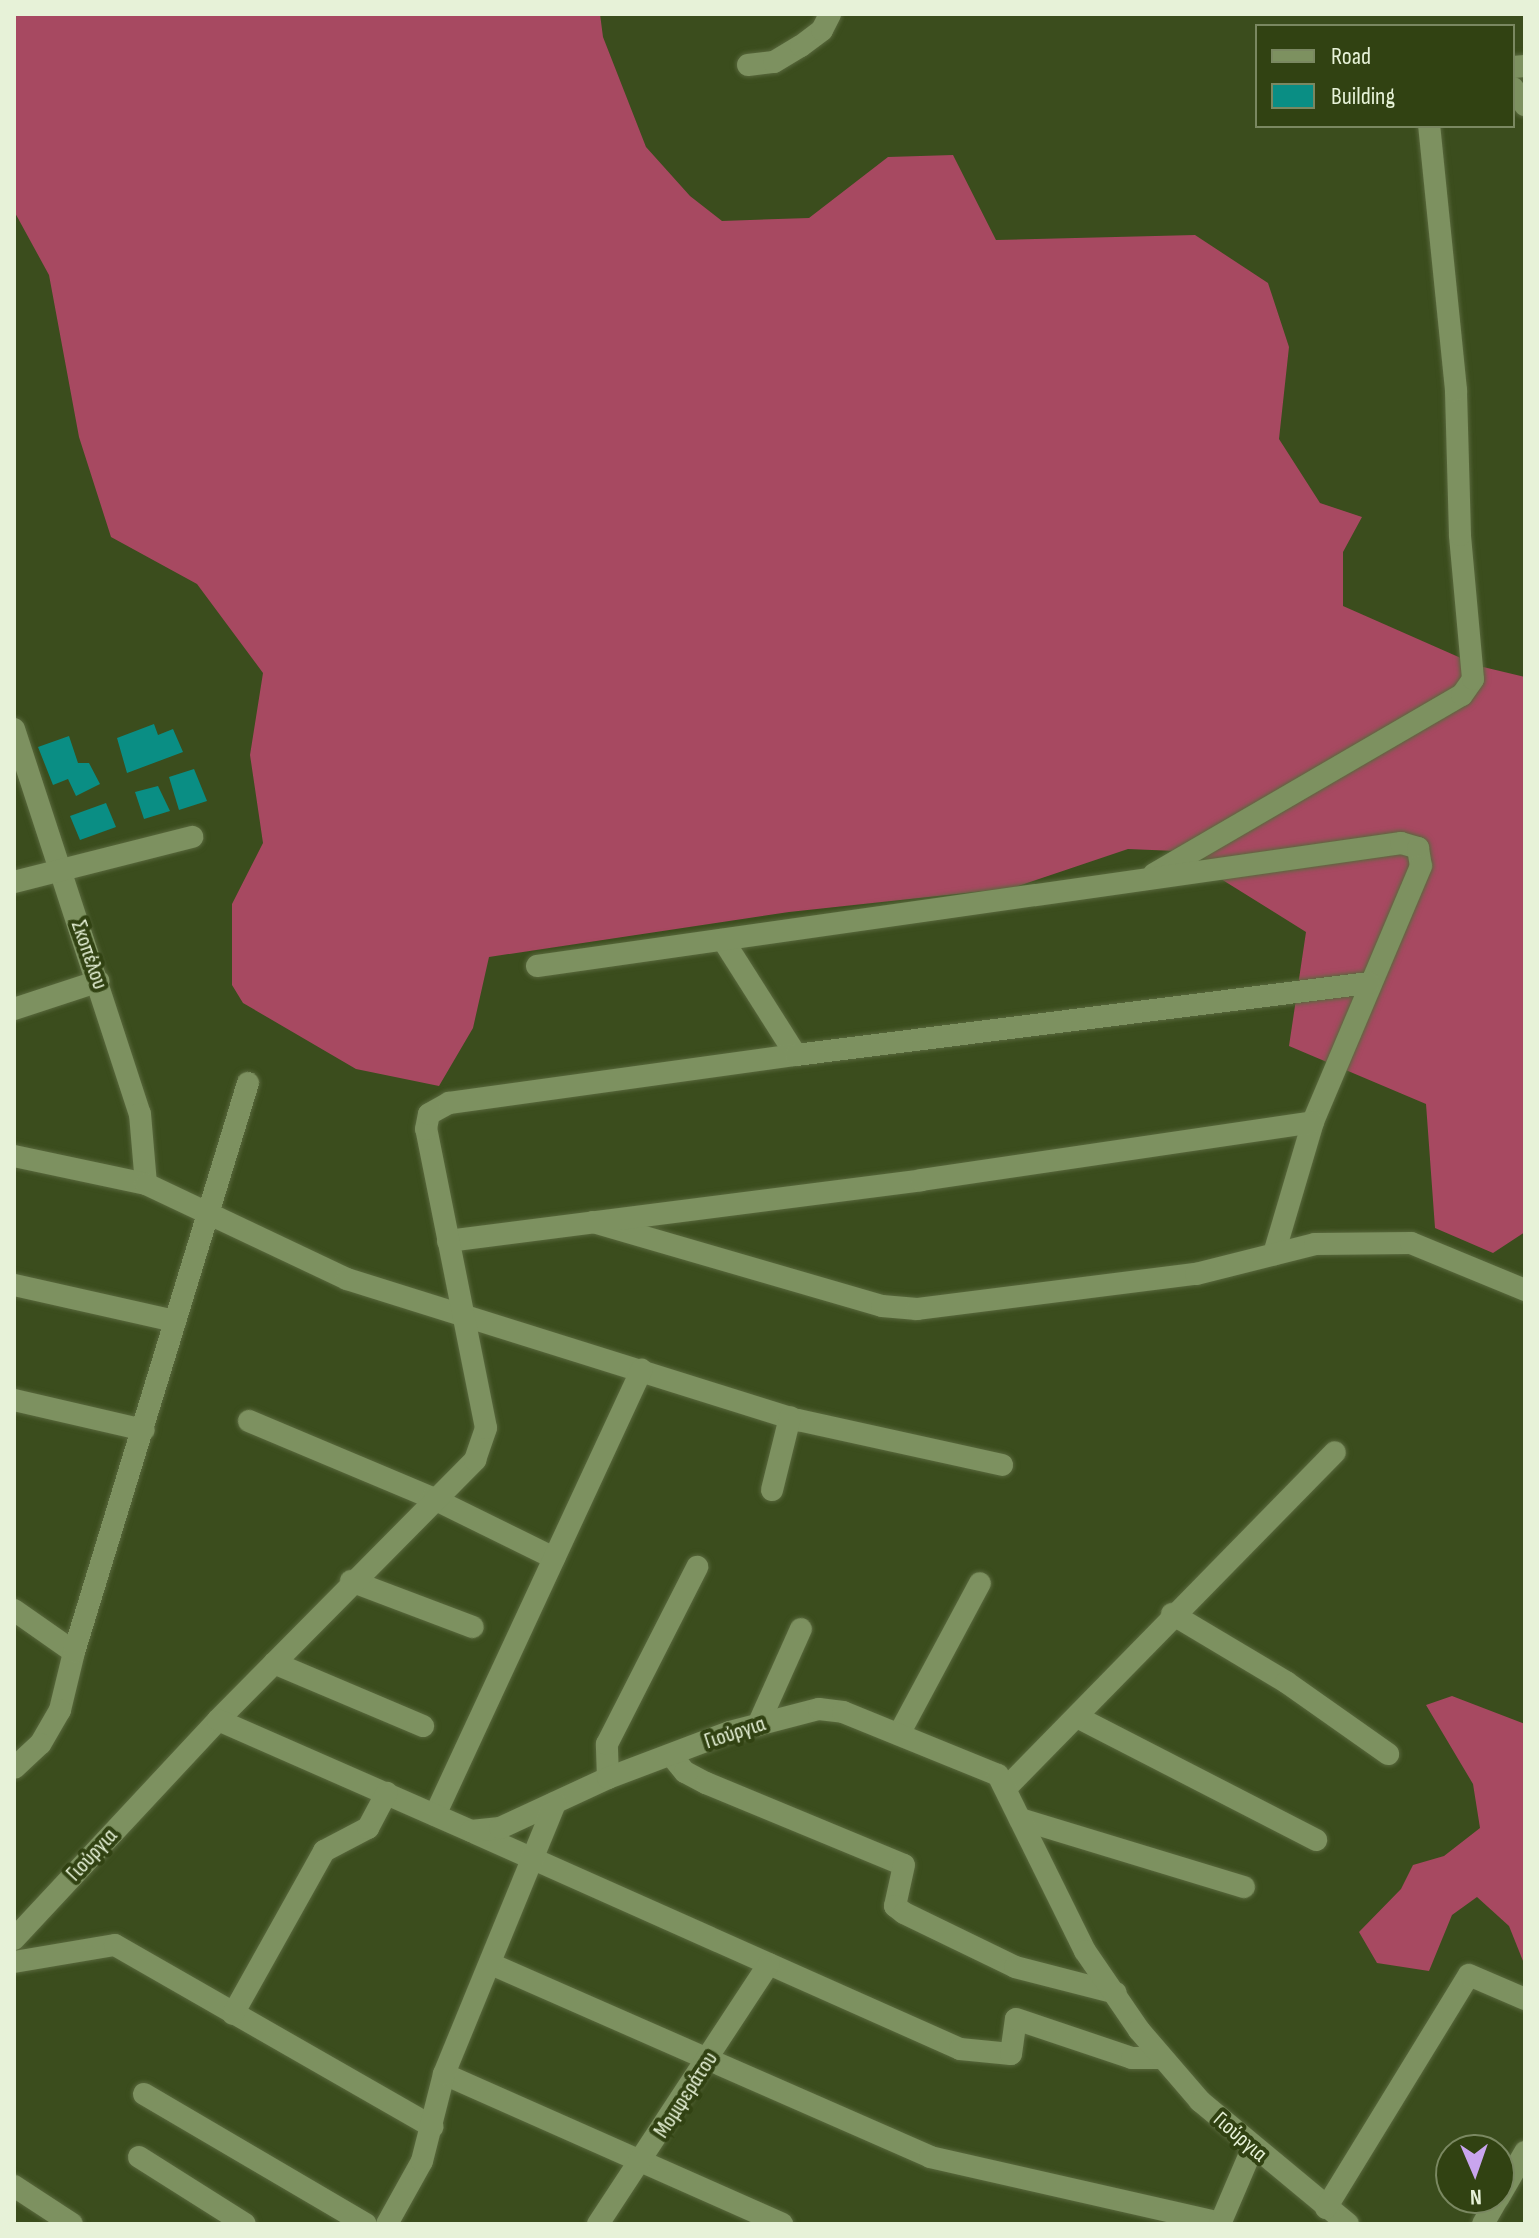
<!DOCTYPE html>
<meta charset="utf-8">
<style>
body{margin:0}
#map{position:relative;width:1539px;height:2238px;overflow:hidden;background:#3b4d1d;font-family:"Sofia Sans Condensed",sans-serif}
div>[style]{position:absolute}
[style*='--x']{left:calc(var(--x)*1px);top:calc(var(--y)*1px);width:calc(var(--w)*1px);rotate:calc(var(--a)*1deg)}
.forest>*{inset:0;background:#a74961}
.building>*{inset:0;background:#0a8e84}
.roads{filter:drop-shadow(0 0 2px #59683d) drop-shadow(0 0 2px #59683d)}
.minor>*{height:22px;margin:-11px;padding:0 11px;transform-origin:11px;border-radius:11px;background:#7d9160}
span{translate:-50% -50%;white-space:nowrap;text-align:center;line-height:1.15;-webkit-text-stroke:8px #314212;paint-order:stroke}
.street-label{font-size:22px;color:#e7f2d8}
.frame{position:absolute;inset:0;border:16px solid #e7f2d8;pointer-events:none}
.legend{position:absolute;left:1255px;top:24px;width:260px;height:104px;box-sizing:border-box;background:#314212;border:2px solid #7a8861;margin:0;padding:10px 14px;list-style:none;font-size:24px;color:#e7f2d8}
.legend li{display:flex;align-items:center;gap:16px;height:40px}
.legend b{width:40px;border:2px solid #7a8861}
.north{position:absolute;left:1435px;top:2134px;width:80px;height:80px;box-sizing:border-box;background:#314212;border:2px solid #7a8861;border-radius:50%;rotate:178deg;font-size:22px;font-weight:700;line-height:32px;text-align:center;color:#e7f2d8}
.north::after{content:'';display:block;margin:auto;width:28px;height:36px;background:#c9a5ee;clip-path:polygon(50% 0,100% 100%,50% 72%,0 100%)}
</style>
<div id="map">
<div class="forest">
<i style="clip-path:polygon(14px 14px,600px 14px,603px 37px,646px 147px,690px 196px,722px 221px,809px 218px,888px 157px,953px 155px,996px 240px,1195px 235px,1268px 283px,1289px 347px,1279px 439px,1320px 503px,1362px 517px,1343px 552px,1343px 606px,1479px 666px,1525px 677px,1525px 1232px,1493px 1253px,1435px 1228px,1426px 1104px,1289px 1046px,1306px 932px,1176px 851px,1128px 849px,1012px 888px,789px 912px,489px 957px,473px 1028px,439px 1086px,356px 1069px,243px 1003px,232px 985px,232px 904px,263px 843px,250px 755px,263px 673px,197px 584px,111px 537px,79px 437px,49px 275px,14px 211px)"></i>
<i style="clip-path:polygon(1452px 1696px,1525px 1724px,1525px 1966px,1509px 1926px,1477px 1897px,1452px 1915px,1429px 1971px,1377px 1963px,1359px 1932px,1401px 1889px,1413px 1865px,1444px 1856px,1480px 1828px,1473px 1784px,1426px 1705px)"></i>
</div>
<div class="building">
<i style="clip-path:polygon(154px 724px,158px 735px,173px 729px,183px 752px,127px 773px,117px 738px)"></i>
<i style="clip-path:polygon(69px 736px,78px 763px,89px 763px,100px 784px,76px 796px,68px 779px,53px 785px,38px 747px)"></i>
<i style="clip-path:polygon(194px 769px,207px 801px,179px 810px,169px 777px)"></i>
<i style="clip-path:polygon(158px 786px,170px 811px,144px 819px,135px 792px)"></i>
<i style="clip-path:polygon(106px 803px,116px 827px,80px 840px,70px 816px)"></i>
</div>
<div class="roads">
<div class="minor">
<i style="--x:748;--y:65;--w:26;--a:-7"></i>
<i style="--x:774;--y:62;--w:31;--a:-31"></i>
<i style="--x:801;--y:46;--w:26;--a:-37"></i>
<i style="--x:822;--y:30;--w:18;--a:-63"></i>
<i style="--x:1513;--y:67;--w:12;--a:-5"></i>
<i style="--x:1513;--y:88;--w:21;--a:55"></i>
<i style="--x:14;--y:729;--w:405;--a:71.9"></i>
<i style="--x:140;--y:1114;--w:70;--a:85.1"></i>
<i style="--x:1154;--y:874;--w:356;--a:-30.2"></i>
<i style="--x:1462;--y:695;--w:19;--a:-55"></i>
<i style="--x:1473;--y:679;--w:145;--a:-95.2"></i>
<i style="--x:1460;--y:535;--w:145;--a:-91.6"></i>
<i style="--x:1456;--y:390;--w:265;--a:-95.8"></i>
<i style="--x:14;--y:882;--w:184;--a:-14.2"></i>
<i style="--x:723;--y:940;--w:136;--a:57.6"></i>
<i style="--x:537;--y:966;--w:873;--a:-8.1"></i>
<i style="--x:1401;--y:843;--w:18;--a:16"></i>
<i style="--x:1418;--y:848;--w:18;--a:81"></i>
<i style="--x:1421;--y:866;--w:278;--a:112.9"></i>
<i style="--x:1313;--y:1122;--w:138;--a:106.5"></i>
<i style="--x:14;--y:1009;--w:89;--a:-18.2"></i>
<i style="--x:14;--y:1156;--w:135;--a:12"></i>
<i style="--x:146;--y:1184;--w:222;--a:25.3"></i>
<i style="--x:347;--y:1279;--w:473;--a:17.4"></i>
<i style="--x:798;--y:1420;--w:209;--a:12.4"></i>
<i style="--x:593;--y:1222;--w:301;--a:16.2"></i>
<i style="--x:882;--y:1306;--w:35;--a:5"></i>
<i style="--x:917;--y:1309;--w:281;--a:-7.2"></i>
<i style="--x:1196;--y:1274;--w:123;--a:-14.1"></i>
<i style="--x:1315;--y:1244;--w:96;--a:-0.6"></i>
<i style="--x:1411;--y:1243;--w:123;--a:22.4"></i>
<i style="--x:448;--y:1241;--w:477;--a:-7.3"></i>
<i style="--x:921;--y:1180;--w:396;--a:-8.4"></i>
<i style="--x:14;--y:1285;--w:165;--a:12.6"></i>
<i style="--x:14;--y:1400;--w:133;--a:13"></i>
<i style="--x:249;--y:1421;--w:199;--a:22.8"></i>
<i style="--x:432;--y:1498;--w:136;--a:26.2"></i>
<i style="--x:772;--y:1490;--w:75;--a:-76.1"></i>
<i style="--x:351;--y:1581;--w:130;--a:20.7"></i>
<i style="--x:14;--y:1610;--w:73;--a:35"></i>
<i style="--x:74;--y:1652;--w:60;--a:103.6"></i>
<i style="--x:60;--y:1710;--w:39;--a:120"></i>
<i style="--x:40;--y:1744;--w:35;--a:137"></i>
<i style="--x:1172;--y:1614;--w:133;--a:30.8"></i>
<i style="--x:1286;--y:1682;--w:125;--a:35.2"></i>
<i style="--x:74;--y:1652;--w:595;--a:-73"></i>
<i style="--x:274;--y:1663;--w:162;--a:22.9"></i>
<i style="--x:1077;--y:1717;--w:269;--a:27.2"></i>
<i style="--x:218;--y:1720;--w:366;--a:-45.3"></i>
<i style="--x:475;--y:1460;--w:34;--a:-71"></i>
<i style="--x:486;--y:1428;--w:305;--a:-101.3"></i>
<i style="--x:426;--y:1129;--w:15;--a:-79"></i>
<i style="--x:429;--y:1114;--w:23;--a:-29"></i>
<i style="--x:449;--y:1103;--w:350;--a:-7.9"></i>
<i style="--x:796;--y:1055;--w:577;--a:-7.17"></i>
<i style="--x:758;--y:1725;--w:105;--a:-65.9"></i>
<i style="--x:899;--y:1734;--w:171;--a:-61.8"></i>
<i style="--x:671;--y:1755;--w:22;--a:51"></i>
<i style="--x:685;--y:1772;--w:24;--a:28"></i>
<i style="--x:706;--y:1783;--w:214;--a:22.5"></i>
<i style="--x:904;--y:1865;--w:42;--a:102.4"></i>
<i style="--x:895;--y:1906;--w:11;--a:38"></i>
<i style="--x:904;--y:1913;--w:123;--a:25.9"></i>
<i style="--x:1015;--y:1967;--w:104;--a:14.4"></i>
<i style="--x:608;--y:1778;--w:34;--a:-92"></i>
<i style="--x:607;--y:1744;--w:199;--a:-63"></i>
<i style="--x:1008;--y:1786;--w:467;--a:-45.6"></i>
<i style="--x:435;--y:1815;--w:491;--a:-65.1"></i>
<i style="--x:1020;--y:1819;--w:234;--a:16.9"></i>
<i style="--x:475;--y:1833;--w:531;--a:24.01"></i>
<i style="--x:960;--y:2049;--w:51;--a:5.6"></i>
<i style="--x:1011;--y:2054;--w:35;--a:-82"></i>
<i style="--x:1016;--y:2019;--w:122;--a:18.6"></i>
<i style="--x:1132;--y:2058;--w:29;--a:0"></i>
<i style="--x:14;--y:1939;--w:299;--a:-47"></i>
<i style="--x:218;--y:1720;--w:276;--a:23.7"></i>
<i style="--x:471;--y:1831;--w:29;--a:-6"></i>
<i style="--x:500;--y:1828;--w:119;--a:-24.8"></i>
<i style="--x:608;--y:1778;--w:130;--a:-20.7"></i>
<i style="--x:730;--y:1732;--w:92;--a:-14.5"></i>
<i style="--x:819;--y:1709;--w:24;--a:7"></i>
<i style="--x:843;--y:1712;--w:167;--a:22.1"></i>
<i style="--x:998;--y:1775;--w:196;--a:63.7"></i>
<i style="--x:1085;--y:1951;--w:96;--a:55.6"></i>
<i style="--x:1139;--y:2030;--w:94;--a:49.3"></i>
<i style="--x:1200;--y:2101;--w:192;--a:39.7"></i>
<i style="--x:14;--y:1962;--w:102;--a:-9.6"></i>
<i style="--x:115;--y:1945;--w:366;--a:29.8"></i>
<i style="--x:491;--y:1964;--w:480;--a:23.7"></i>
<i style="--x:930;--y:2157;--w:297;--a:12.8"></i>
<i style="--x:233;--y:2014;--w:187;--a:-60.8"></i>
<i style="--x:324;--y:1851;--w:50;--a:-27.6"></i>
<i style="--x:368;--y:1828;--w:40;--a:-62"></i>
<i style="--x:444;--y:2074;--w:370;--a:23.9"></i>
<i style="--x:144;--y:2094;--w:257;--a:30.4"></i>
<i style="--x:139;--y:2157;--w:125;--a:32.3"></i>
<i style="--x:14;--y:2186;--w:69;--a:33.2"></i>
<i style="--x:1499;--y:2197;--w:52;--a:-60"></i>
<i style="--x:1326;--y:2208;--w:273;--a:-58.5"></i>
<i style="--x:1469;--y:1975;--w:61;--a:23.2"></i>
<i style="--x:387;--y:2224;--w:72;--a:-60.9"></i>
<i style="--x:422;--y:2161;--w:90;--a:-75.8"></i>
<i style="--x:444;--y:2074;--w:293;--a:-67.7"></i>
<i style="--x:598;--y:2224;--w:311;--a:-56.7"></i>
<i style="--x:1220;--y:2224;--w:82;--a:-66.9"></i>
<i style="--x:1483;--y:2224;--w:30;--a:-60"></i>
</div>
</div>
<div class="street-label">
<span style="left:89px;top:955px;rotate:71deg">Σκοπέλου</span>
<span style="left:735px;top:1733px;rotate:-18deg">Γιούργια</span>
<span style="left:92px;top:1855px;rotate:-47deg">Γιούργια</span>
<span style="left:686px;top:2095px;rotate:-57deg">Μομφεράτου</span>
<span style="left:1240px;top:2137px;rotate:41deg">Γιούργια</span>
</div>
<div class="frame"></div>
<ul class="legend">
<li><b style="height:10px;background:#7d9160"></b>Road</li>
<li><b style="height:22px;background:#0a8e84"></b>Building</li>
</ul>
<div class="north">N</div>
</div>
